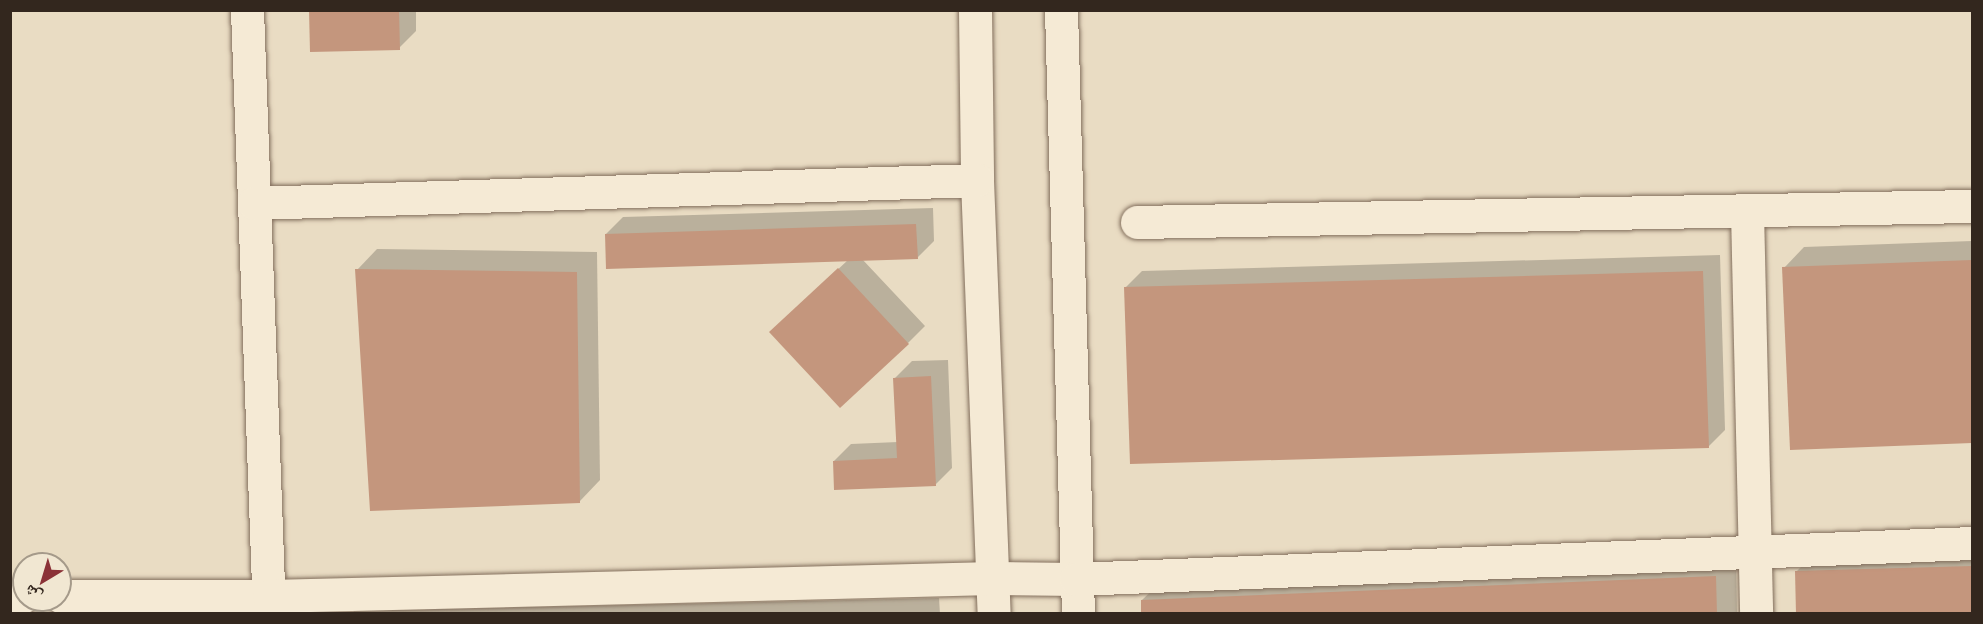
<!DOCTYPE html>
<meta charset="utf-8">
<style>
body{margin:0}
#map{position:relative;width:1983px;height:624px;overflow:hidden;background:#e9dcc3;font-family:Literata,"Noto Naskh Arabic",serif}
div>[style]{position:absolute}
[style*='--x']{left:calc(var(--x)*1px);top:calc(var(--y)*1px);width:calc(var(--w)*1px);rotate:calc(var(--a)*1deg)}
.shadow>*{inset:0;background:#0003}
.building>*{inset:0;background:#c4967d}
.roads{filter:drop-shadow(0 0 2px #826e5c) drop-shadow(0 0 2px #826e5c)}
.minor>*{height:33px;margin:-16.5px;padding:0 16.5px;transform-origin:16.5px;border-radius:16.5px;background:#f5ead5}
span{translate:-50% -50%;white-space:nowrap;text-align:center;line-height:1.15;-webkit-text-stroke:4.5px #f1e7d2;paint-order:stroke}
.frame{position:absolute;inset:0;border:12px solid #33271e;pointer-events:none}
.north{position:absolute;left:12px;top:552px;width:60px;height:60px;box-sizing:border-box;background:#f1e7d2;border:2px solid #a59a8a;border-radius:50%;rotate:218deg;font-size:16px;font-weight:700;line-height:24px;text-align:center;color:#33271e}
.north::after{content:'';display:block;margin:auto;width:21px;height:27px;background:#8b3237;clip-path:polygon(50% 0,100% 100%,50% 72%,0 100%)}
</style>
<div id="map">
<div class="shadow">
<i style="clip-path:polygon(310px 10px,416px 10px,416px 31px,399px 48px)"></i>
<i style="clip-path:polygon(933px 208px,934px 241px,917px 258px,862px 259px,925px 326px,908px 343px,788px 316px,848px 260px,606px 234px,623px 217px)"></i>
<i style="clip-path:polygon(1972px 241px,1972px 442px,1791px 449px,1784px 268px,1804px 247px)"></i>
<i style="clip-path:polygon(377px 249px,597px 252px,600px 480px,580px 501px,357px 270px)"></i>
<i style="clip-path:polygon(1720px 255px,1725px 430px,1708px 447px,1125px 288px,1142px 271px)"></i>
<i style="clip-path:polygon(948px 360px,952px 468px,935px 485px,834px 461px,851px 444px,898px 442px,895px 378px,912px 361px)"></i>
<i style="clip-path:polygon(1972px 547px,1972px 614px,1798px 614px,1796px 572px,1817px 551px)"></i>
<i style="clip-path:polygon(1736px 556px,1737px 614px,1143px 614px,1142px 600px,1163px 580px)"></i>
<i style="clip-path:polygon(939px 598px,940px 614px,352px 614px,354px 611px)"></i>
</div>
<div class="building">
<i style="clip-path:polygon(309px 10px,399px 10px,400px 50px,310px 52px)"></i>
<i style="clip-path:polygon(916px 224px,918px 259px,606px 269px,605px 234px)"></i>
<i style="clip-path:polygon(1972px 260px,1972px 443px,1790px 450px,1782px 267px)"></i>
<i style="clip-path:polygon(838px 268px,909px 344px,840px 408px,769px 332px)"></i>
<i style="clip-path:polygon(355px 269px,577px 272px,580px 503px,370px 511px)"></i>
<i style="clip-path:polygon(1703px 271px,1709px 448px,1130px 464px,1124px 287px)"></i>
<i style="clip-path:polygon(931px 376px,936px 486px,834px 490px,833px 461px,897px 458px,893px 378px)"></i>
<i style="clip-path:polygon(1972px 566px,1972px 614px,1796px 614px,1795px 571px)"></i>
<i style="clip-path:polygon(1716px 576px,1717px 614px,1141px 614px,1141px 600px)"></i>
</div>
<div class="roads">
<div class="minor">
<i style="--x:247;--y:10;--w:604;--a:87.91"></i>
<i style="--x:975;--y:10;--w:170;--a:89.3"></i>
<i style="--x:977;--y:180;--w:434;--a:87.8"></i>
<i style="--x:1061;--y:10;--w:604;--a:88.39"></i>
<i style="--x:254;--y:203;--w:723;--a:-1.82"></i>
<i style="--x:1747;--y:211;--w:403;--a:88.7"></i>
<i style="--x:1137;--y:222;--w:835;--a:-1.1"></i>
<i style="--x:10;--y:596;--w:14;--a:0"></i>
<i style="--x:60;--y:596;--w:209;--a:0"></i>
<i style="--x:269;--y:596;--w:724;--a:-1.42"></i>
<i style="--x:993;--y:578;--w:83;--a:0.7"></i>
<i style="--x:1076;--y:579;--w:897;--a:-2.3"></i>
</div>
</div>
<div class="frame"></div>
<div class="north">ش</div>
</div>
